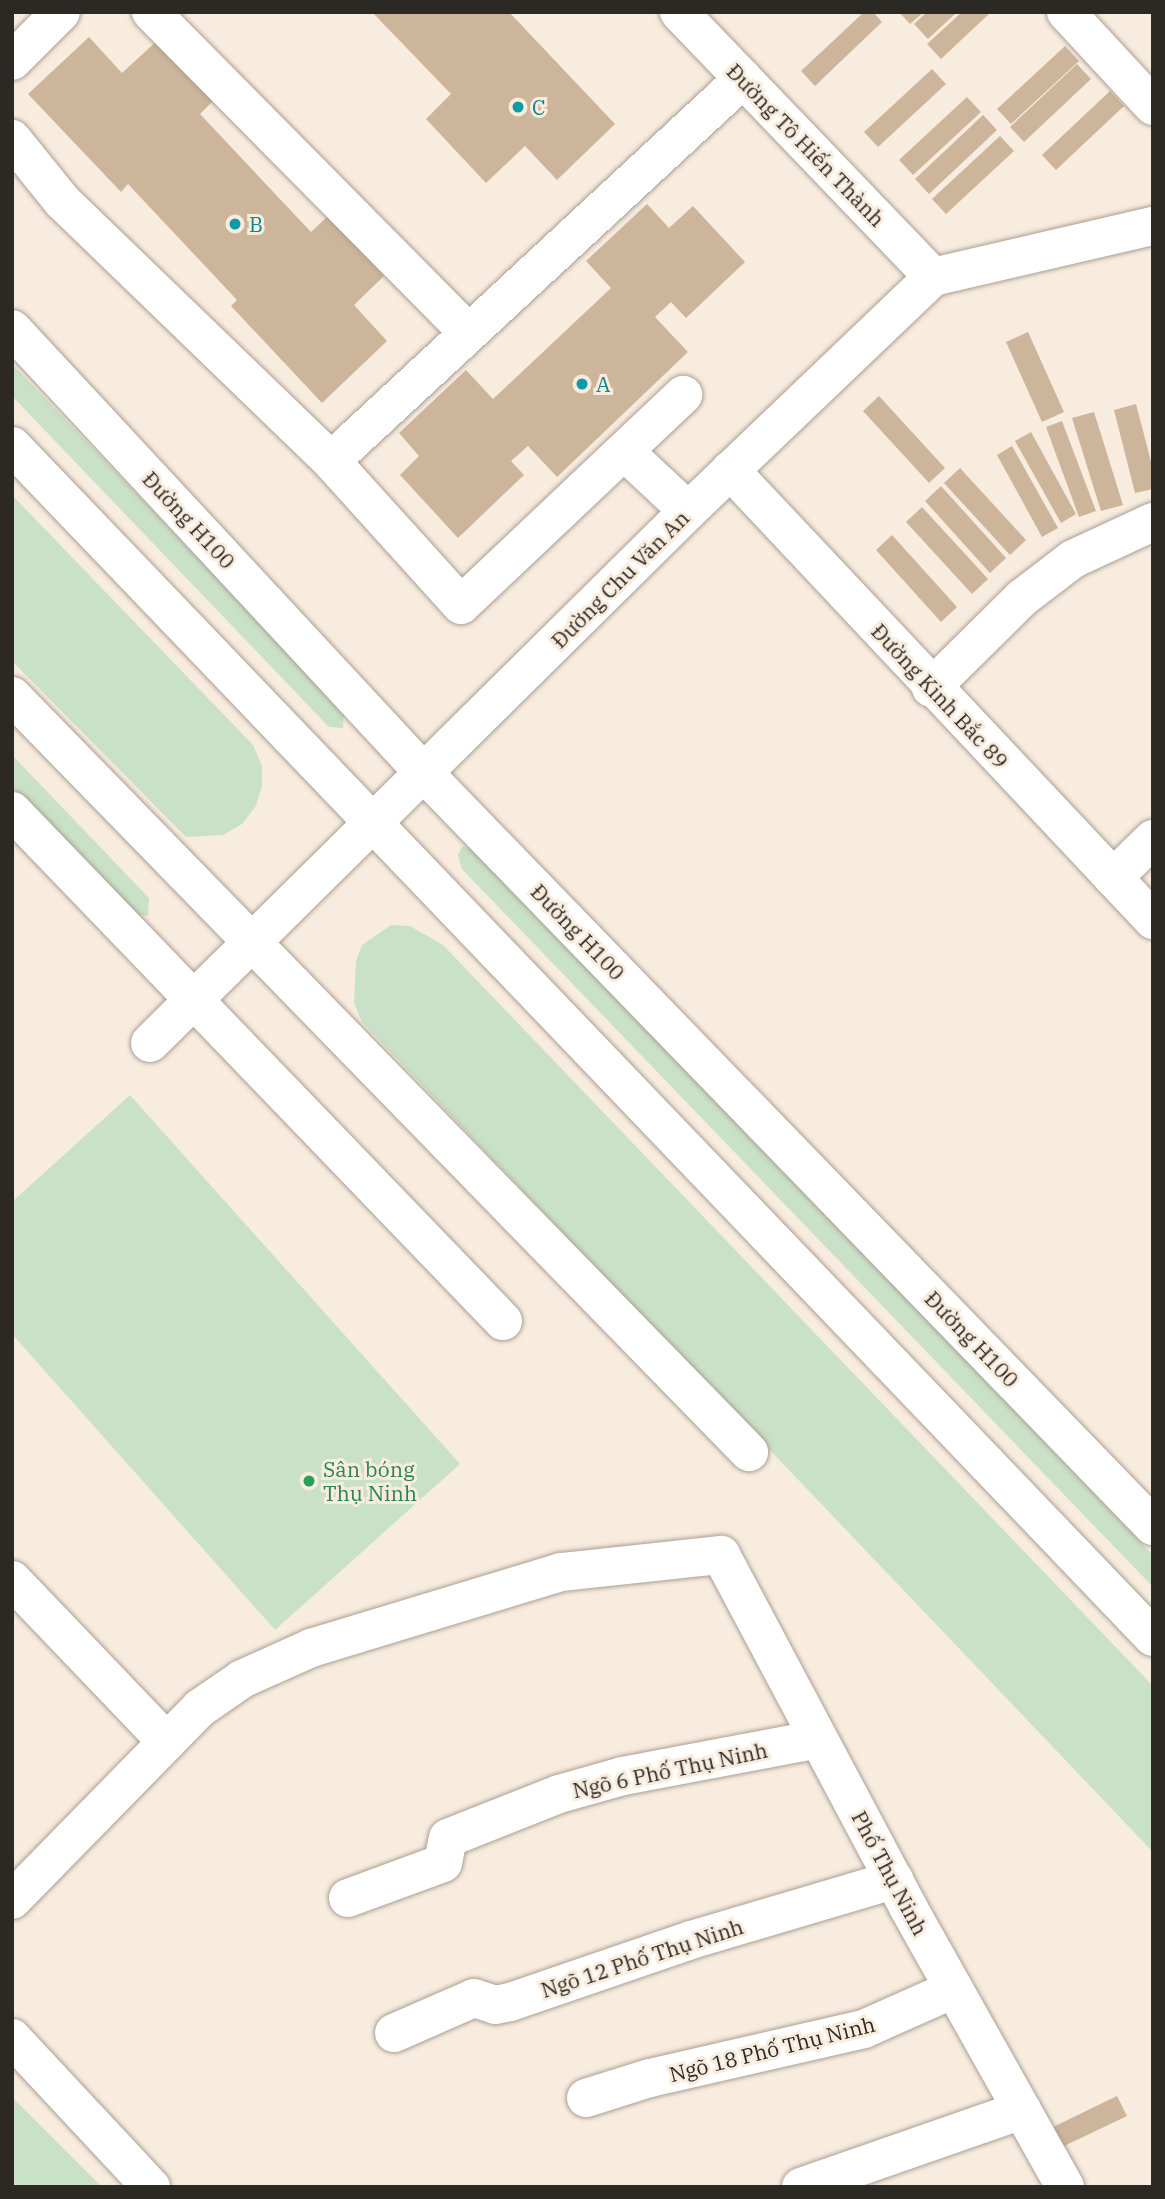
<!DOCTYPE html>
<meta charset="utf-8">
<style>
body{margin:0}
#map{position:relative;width:1165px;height:2199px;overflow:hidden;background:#f8ecdf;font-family:"IBM Plex Serif",serif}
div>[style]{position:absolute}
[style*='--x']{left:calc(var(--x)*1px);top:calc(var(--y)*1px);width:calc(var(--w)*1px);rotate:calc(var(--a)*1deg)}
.green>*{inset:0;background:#c9e1c6}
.building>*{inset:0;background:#ccb59a}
.roads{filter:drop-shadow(0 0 2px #aa9f93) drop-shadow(0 0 2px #aa9f93)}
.minor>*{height:38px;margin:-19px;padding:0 19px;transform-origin:19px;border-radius:19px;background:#fff}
.major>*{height:38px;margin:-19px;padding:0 19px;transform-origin:19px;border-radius:19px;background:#fff}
.dots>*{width:19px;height:19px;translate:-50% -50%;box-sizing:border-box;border:4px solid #f8ecdf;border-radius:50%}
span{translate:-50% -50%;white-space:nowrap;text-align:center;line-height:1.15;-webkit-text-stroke:6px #f8ecdf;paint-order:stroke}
.culture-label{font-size:21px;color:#0d838f}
.left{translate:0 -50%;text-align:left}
.street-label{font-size:21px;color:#2c2823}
.leisure-label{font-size:21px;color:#27864d}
.frame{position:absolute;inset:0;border:14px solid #2c2823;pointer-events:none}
</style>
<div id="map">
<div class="green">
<i style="clip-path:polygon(12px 364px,344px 710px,343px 728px,329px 727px,12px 396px)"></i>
<i style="clip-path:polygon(12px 495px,253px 745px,262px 766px,262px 786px,256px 806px,242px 824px,223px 835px,186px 837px,12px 661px)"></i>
<i style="clip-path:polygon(12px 755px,149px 898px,148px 916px,134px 915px,12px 787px)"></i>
<i style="clip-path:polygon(462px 847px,474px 848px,1153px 1555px,1153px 1587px,462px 869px,458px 855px)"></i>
<i style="clip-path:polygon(391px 925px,410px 926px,443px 945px,1153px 1686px,1153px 1852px,362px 1022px,354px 1003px,356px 961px,362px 945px)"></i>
<i style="clip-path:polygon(130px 1095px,460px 1464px,275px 1630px,12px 1334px,12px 1202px)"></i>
<i style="clip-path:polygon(12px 2097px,102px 2187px,12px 2187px)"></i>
</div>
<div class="building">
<i style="clip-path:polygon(372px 12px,509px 12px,615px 124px,557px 180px,525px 146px,486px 183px,426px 119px,451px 94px)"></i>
<i style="clip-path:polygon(864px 12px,873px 12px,882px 22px,815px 86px,801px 71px)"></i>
<i style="clip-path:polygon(899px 12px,924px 12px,910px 24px)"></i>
<i style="clip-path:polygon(927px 12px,957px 12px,928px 39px,914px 24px)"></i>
<i style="clip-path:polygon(962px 12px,991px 12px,941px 59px,927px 44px)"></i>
<i style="clip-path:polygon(89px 37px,122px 73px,160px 38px,216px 98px,200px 114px,311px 232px,328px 216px,384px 276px,354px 305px,387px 341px,322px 403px,231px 306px,237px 300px,128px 184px,121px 192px,28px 94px)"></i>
<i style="clip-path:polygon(1065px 46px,1079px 61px,1011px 124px,997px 109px)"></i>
<i style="clip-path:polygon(1077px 64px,1091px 79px,1024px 142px,1010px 127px)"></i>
<i style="clip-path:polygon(932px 69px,946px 84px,878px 147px,864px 132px)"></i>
<i style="clip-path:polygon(1110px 91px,1124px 106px,1056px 170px,1042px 155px)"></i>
<i style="clip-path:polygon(967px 97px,981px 112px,913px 175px,899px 160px)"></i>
<i style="clip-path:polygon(983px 115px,997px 130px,929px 194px,915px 179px)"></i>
<i style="clip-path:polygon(1000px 136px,1014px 151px,946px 214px,932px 199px)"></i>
<i style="clip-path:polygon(647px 204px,669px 228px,693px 206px,745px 262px,686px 318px,671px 302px,655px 317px,688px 352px,557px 477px,528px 446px,511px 461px,524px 475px,458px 538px,400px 475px,419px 456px,399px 433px,466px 370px,493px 399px,611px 288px,586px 261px)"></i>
<i style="clip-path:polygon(1028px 332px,1064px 412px,1042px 422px,1006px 342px)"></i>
<i style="clip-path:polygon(879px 396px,945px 468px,929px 483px,863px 411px)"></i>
<i style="clip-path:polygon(1136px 404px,1153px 469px,1153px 489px,1135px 493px,1114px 410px)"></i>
<i style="clip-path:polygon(1094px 412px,1123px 505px,1101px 511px,1072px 418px)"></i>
<i style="clip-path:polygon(1062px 421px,1096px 511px,1079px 517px,1046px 427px)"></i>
<i style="clip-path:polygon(1031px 432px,1076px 514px,1061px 523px,1015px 441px)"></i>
<i style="clip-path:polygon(1012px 446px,1058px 528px,1042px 537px,997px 455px)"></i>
<i style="clip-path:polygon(960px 468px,1026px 540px,1010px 555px,944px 483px)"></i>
<i style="clip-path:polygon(941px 486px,1006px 558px,990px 573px,925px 501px)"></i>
<i style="clip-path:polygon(922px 507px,988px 579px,972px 594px,906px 522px)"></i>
<i style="clip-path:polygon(892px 535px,957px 607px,941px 622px,876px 550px)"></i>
<i style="clip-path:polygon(1117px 2096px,1127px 2116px,1060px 2148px,1051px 2128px)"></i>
</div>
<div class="roads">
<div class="minor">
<i style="--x:151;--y:12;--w:450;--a:45.3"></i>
<i style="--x:679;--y:12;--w:367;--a:46.2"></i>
<i style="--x:1066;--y:12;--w:128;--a:47.2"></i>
<i style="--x:12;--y:61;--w:69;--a:-45"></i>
<i style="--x:12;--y:139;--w:80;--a:51.1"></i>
<i style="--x:62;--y:201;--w:374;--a:44"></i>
<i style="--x:331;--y:461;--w:562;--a:-42.84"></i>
<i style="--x:625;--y:452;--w:86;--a:43.1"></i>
<i style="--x:331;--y:461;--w:194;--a:47.9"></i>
<i style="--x:461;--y:605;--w:306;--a:-43.4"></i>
<i style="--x:730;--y:470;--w:618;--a:46.77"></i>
<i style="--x:931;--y:688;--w:128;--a:-44.7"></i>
<i style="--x:1022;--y:598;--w:64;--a:-37.4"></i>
<i style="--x:1073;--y:559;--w:88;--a:-24.8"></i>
<i style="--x:1113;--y:878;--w:56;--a:-44.3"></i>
<i style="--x:150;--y:1043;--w:757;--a:-44.68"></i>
<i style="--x:688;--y:511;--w:339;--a:-43.7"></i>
<i style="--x:933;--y:277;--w:226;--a:-13.1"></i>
<i style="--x:12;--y:1580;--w:224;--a:46.3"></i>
<i style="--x:348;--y:1898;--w:101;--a:-20.2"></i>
<i style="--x:443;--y:1863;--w:25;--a:-79"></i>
<i style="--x:448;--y:1838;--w:119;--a:-21.6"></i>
<i style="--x:559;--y:1794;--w:66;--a:-15.7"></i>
<i style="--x:623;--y:1776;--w:198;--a:-10.7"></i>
<i style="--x:12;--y:1900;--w:269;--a:-45.6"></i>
<i style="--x:200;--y:1708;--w:51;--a:-34.6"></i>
<i style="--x:242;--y:1679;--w:76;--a:-24.2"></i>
<i style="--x:311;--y:1648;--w:261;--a:-16.9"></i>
<i style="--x:561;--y:1572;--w:161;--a:-6.1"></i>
<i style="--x:721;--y:1555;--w:399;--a:62"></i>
<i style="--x:908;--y:1907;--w:321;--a:60.7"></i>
<i style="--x:394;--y:2033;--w:87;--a:-23.6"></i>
<i style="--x:474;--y:1998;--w:22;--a:18"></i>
<i style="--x:495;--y:2005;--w:15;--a:-11"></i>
<i style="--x:510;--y:2002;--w:191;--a:-18.9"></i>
<i style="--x:691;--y:1940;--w:212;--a:-16.5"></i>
<i style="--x:12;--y:2038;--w:204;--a:47"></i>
<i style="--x:586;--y:2098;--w:67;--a:-17.4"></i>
<i style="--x:650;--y:2078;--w:220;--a:-12.9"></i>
<i style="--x:864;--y:2029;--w:98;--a:-24"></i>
<i style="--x:801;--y:2187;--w:234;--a:-19.2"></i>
</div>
<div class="major">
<i style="--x:12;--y:329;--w:606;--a:47.14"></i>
<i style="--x:424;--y:773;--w:1048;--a:45.93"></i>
<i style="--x:12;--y:446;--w:1649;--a:46.23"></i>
<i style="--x:12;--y:696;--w:1056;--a:45.73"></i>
<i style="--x:12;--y:811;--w:708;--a:46.09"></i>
</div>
</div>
<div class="dots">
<i style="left:518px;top:107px;background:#0f9aa8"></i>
<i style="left:235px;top:224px;background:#0f9aa8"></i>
<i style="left:582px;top:384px;background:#0f9aa8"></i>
<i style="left:309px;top:1481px;background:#2e9e5b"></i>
</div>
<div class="culture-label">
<span class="left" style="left:532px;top:107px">C</span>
<span class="left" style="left:249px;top:224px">B</span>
<span class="left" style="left:596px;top:384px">A</span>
</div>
<div class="street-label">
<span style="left:806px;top:145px;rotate:46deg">Đường Tô Hiến Thành</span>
<span style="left:189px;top:520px;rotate:47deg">Đường H100</span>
<span style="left:620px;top:579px;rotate:-45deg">Đường Chu Văn An</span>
<span style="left:940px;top:696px;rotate:47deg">Đường Kinh Bắc 89</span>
<span style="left:578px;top:932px;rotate:46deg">Đường H100</span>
<span style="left:972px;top:1339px;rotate:46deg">Đường H100</span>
<span style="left:670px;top:1770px;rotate:-12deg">Ngõ 6 Phố Thụ Ninh</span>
<span style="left:890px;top:1873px;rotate:62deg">Phố Thụ Ninh</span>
<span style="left:642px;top:1958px;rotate:-18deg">Ngõ 12 Phố Thụ Ninh</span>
<span style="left:772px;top:2049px;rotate:-14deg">Ngõ 18 Phố Thụ Ninh</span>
</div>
<div class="leisure-label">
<span class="left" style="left:323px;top:1481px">Sân bóng<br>Thụ Ninh</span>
</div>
<div class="frame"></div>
</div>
